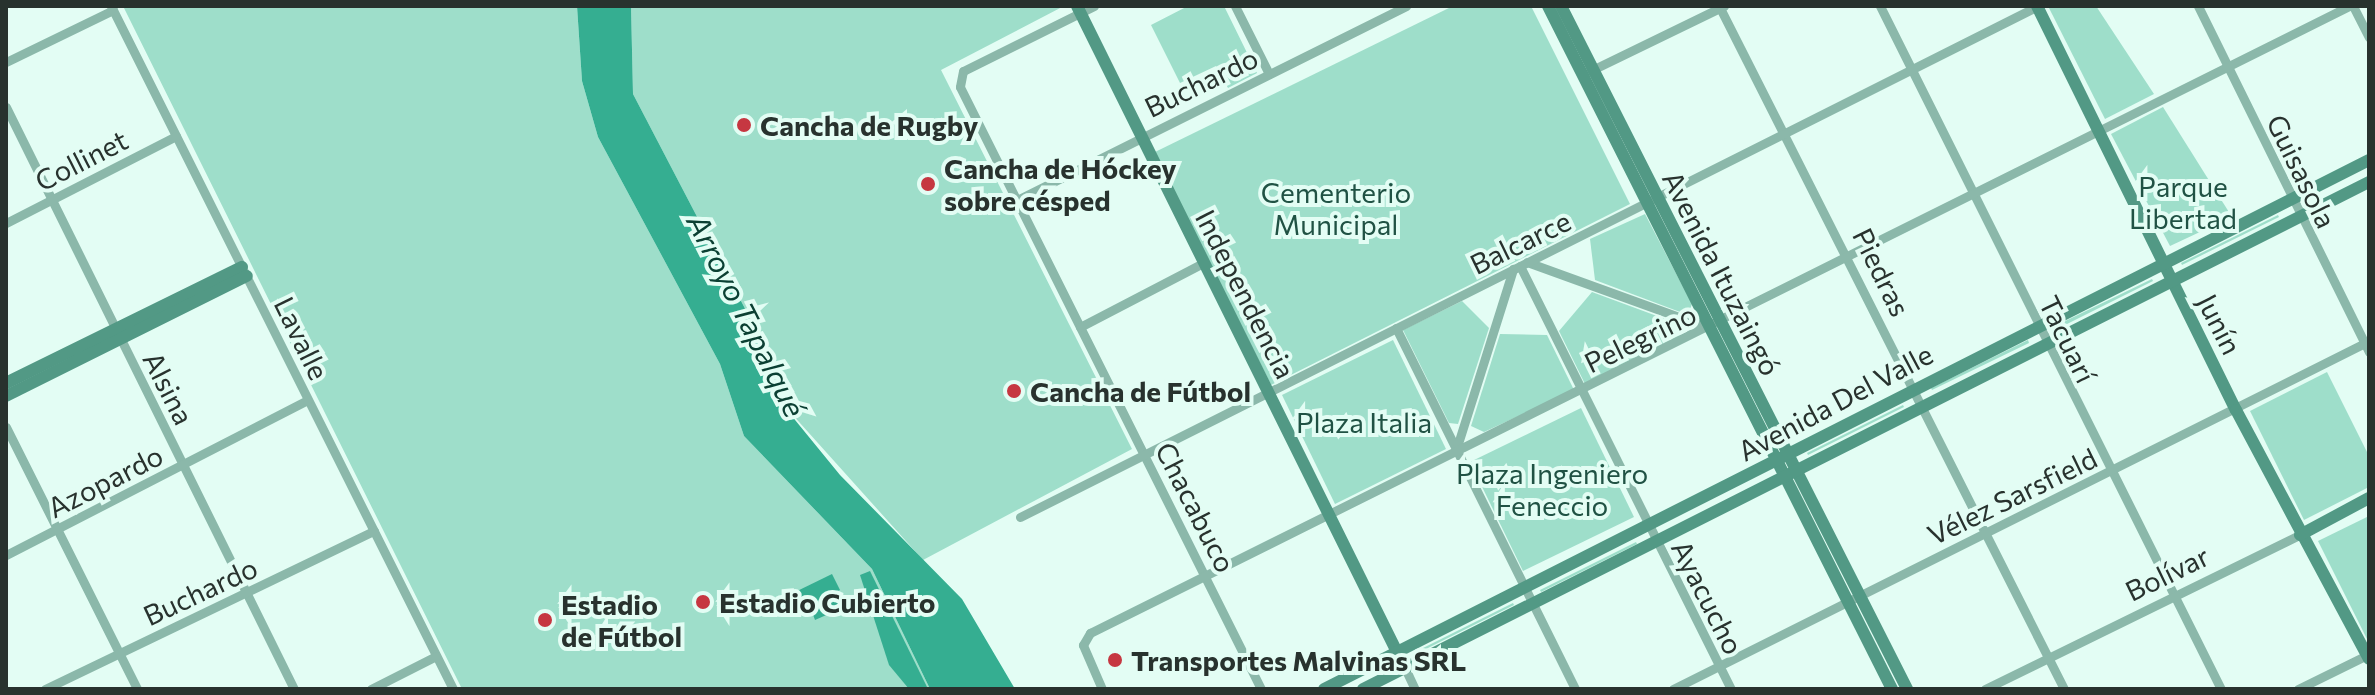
<!DOCTYPE html>
<meta charset="utf-8">
<style>
body{margin:0}
#map{position:relative;width:2375px;height:695px;overflow:hidden;background:#e3fdf4;font-family:Commissioner,sans-serif}
div>[style]{position:absolute}
[style*='--x']{left:calc(var(--x)*1px);top:calc(var(--y)*1px);width:calc(var(--w)*1px);rotate:calc(var(--a)*1deg)}
.green>*{inset:0;background:#9edeca}
.water>*{inset:0;background:#35ae91}
.street>*{height:9px;margin:-4.5px;padding:0 4.5px;transform-origin:4.5px;border-radius:4.5px;background:#8bb8aa}
.secondary>*{height:12px;margin:-6px;padding:0 6px;transform-origin:6px;border-radius:6px;background:#529985}
.dots>*{width:22px;height:22px;translate:-50% -50%;box-sizing:border-box;border:4px solid #e3fdf4;border-radius:50%}
span{translate:-50% -50%;white-space:nowrap;text-align:center;line-height:1.15;-webkit-text-stroke:8px #e3fdf4;paint-order:stroke}
.street-label{font-size:28px;color:#28322e}
.poi-label{font-size:28px;color:#28322e;font-weight:700}
.left{translate:0 -50%;text-align:left}
.park-label{font-size:28px;color:#205244}
.water-label{font-size:30px;color:#0b4033;font-style:italic}
.frame{position:absolute;inset:0;border:8px solid #28322e;pointer-events:none}
</style>
<div id="map">
<div class="green">
<i style="clip-path:polygon(123px 6px,577px 6px,582px 81px,598px 137px,720px 364px,744px 436px,872px 569px,930px 689px,462px 689px)"></i>
<i style="clip-path:polygon(631px 6px,1064px 6px,941px 70px,1132px 449px,923px 560px,773px 393px,765px 347px,633px 94px)"></i>
<i style="clip-path:polygon(1188px 6px,1224px 6px,1257px 73px,1228px 88px,1216px 66px,1180px 83px,1151px 25px)"></i>
<i style="clip-path:polygon(1453px 6px,1531px 6px,1630px 204px,1271px 385px,1155px 152px)"></i>
<i style="clip-path:polygon(2096px 6px,2154px 94px,2105px 119px,2049px 8px)"></i>
<i style="clip-path:polygon(2163px 107px,2232px 217px,2170px 246px,2111px 134px)"></i>
<i style="clip-path:polygon(1645px 214px,1692px 304px,1688px 315px,1595px 280px,1590px 239px)"></i>
<i style="clip-path:polygon(2278px 215px,2279px 217px,2182px 265px,2181px 263px)"></i>
<i style="clip-path:polygon(2152px 279px,2153px 281px,2057px 329px,2055px 326px)"></i>
<i style="clip-path:polygon(1592px 292px,1684px 326px,1679px 337px,1585px 384px,1559px 331px)"></i>
<i style="clip-path:polygon(1462px 301px,1489px 328px,1458px 424px,1449px 423px,1403px 330px)"></i>
<i style="clip-path:polygon(1500px 334px,1547px 335px,1574px 390px,1484px 432px,1471px 426px)"></i>
<i style="clip-path:polygon(1393px 340px,1446px 449px,1335px 504px,1282px 395px)"></i>
<i style="clip-path:polygon(2028px 340px,2029px 343px,1932px 390px,1931px 388px)"></i>
<i style="clip-path:polygon(2327px 372px,2369px 456px,2369px 487px,2304px 520px,2250px 411px)"></i>
<i style="clip-path:polygon(1903px 405px,1904px 407px,1808px 455px,1807px 453px)"></i>
<i style="clip-path:polygon(1581px 408px,1634px 517px,1523px 571px,1470px 462px)"></i>
<i style="clip-path:polygon(2369px 516px,2369px 643px,2318px 541px)"></i>
<i style="clip-path:polygon(1636px 542px,1637px 544px,1541px 592px,1540px 590px)"></i>
<i style="clip-path:polygon(1513px 603px,1514px 605px,1418px 653px,1417px 651px)"></i>
</div>
<div class="water">
<i style="clip-path:polygon(577px 6px,631px 6px,633px 94px,765px 347px,773px 393px,840px 475px,962px 599px,1015px 689px,930px 689px,872px 569px,744px 436px,720px 364px,598px 137px,582px 81px)"></i>
<i style="clip-path:polygon(870px 571px,928px 689px,909px 689px,889px 665px,860px 575px)"></i>
<i style="clip-path:polygon(832px 574px,840px 590px,797px 611px,789px 595px)"></i>
<i style="clip-path:polygon(846px 596px,849px 605px,815px 620px,812px 612px)"></i>
</div>
<div class="street">
<i style="--x:111;--y:6;--w:764;--a:63.4"></i>
<i style="--x:1094;--y:6;--w:146;--a:153.6"></i>
<i style="--x:963;--y:71;--w:16;--a:101"></i>
<i style="--x:960;--y:87;--w:673;--a:63.43"></i>
<i style="--x:1235;--y:6;--w:76;--a:63.4"></i>
<i style="--x:1719;--y:6;--w:765;--a:63.2"></i>
<i style="--x:1880;--y:6;--w:763;--a:63.47"></i>
<i style="--x:2198;--y:6;--w:386;--a:63.7"></i>
<i style="--x:2353;--y:6;--w:35;--a:63"></i>
<i style="--x:6;--y:62;--w:119;--a:-25.9"></i>
<i style="--x:1590;--y:71;--w:149;--a:-25.9"></i>
<i style="--x:6;--y:107;--w:649;--a:63.67"></i>
<i style="--x:1017;--y:200;--w:435;--a:-26.5"></i>
<i style="--x:6;--y:223;--w:191;--a:-27.1"></i>
<i style="--x:1527;--y:262;--w:194;--a:19.9"></i>
<i style="--x:1520;--y:266;--w:473;--a:63.5"></i>
<i style="--x:1080;--y:327;--w:136;--a:-27.5"></i>
<i style="--x:1396;--y:328;--w:403;--a:63.6"></i>
<i style="--x:6;--y:427;--w:293;--a:63.4"></i>
<i style="--x:1456;--y:450;--w:190;--a:-72.5"></i>
<i style="--x:1020;--y:517;--w:1139;--a:-26.66"></i>
<i style="--x:6;--y:555;--w:339;--a:-27.2"></i>
<i style="--x:1405;--y:668;--w:23;--a:65"></i>
<i style="--x:45;--y:689;--w:365;--a:-25.7"></i>
<i style="--x:371;--y:689;--w:73;--a:-26.9"></i>
<i style="--x:1102;--y:689;--w:48;--a:-113.4"></i>
<i style="--x:1083;--y:645;--w:14;--a:-60"></i>
<i style="--x:1090;--y:633;--w:1406;--a:-26.47"></i>
<i style="--x:1673;--y:689;--w:778;--a:-26.57"></i>
<i style="--x:1985;--y:689;--w:351;--a:-26.1"></i>
<i style="--x:2298;--y:689;--w:77;--a:-26.2"></i>
</div>
<div class="secondary">
<i style="--x:1077;--y:6;--w:728;--a:63.65"></i>
<i style="--x:1548;--y:6;--w:765;--a:63.27"></i>
<i style="--x:1561;--y:6;--w:766;--a:63.13"></i>
<i style="--x:2037;--y:6;--w:450;--a:63.8"></i>
<i style="--x:2236;--y:410;--w:282;--a:61.9"></i>
<i style="--x:6;--y:383;--w:263;--a:-26.2"></i>
<i style="--x:6;--y:396;--w:269;--a:-26.5"></i>
<i style="--x:2300;--y:535;--w:78;--a:-28.2"></i>
<i style="--x:1324;--y:689;--w:1171;--a:-26.85"></i>
<i style="--x:1363;--y:689;--w:1127;--a:-26.75"></i>
</div>
<div class="dots">
<i style="left:744px;top:125px;background:#c63741"></i>
<i style="left:928px;top:184px;background:#c63741"></i>
<i style="left:1014px;top:391px;background:#c63741"></i>
<i style="left:703px;top:602px;background:#c63741"></i>
<i style="left:545px;top:620px;background:#c63741"></i>
<i style="left:1115px;top:660px;background:#c63741"></i>
</div>
<div class="street-label">
<span style="left:1201px;top:82px;rotate:-26deg">Buchardo</span>
<span style="left:81px;top:160px;rotate:-27deg">Collinet</span>
<span style="left:2302px;top:171px;rotate:64deg">Guisasola</span>
<span style="left:1520px;top:242px;rotate:-26deg">Balcarce</span>
<span style="left:1882px;top:272px;rotate:64deg">Piedras</span>
<span style="left:1722px;top:273px;rotate:63deg">Avenida Ituzaingó</span>
<span style="left:1246px;top:294px;rotate:63deg">Independencia</span>
<span style="left:2220px;top:324px;rotate:63deg">Junín</span>
<span style="left:302px;top:338px;rotate:64deg">Lavalle</span>
<span style="left:1640px;top:338px;rotate:-26deg">Pelegrino</span>
<span style="left:2068px;top:339px;rotate:64deg">Tacuarí</span>
<span style="left:169px;top:388px;rotate:63deg">Alsina</span>
<span style="left:1835px;top:402px;rotate:-28deg">Avenida Del Valle</span>
<span style="left:105px;top:481px;rotate:-27deg">Azopardo</span>
<span style="left:2012px;top:496px;rotate:-26deg">Vélez Sarsfield</span>
<span style="left:1196px;top:507px;rotate:63deg">Chacabuco</span>
<span style="left:2167px;top:573px;rotate:-26deg">Bolívar</span>
<span style="left:200px;top:591px;rotate:-25deg">Buchardo</span>
<span style="left:1708px;top:597px;rotate:63deg">Ayacucho</span>
</div>
<div class="poi-label">
<span class="left" style="left:760px;top:125px">Cancha de Rugby</span>
<span class="left" style="left:944px;top:184px">Cancha de Hóckey<br>sobre césped</span>
<span class="left" style="left:1030px;top:391px">Cancha de Fútbol</span>
<span class="left" style="left:719px;top:602px">Estadio Cubierto</span>
<span class="left" style="left:561px;top:620px">Estadio<br>de Fútbol</span>
<span class="left" style="left:1131px;top:660px">Transportes Malvinas SRL</span>
</div>
<div class="park-label">
<span style="left:2183px;top:202px">Parque<br>Libertad</span>
<span style="left:1336px;top:208px">Cementerio<br>Municipal</span>
<span style="left:1364px;top:422px">Plaza Italia</span>
<span style="left:1552px;top:489px">Plaza Ingeniero<br>Feneccio</span>
</div>
<div class="water-label">
<span style="left:747px;top:315px;rotate:63deg">Arroyo Tapalqué</span>
</div>
<div class="frame"></div>
</div>
